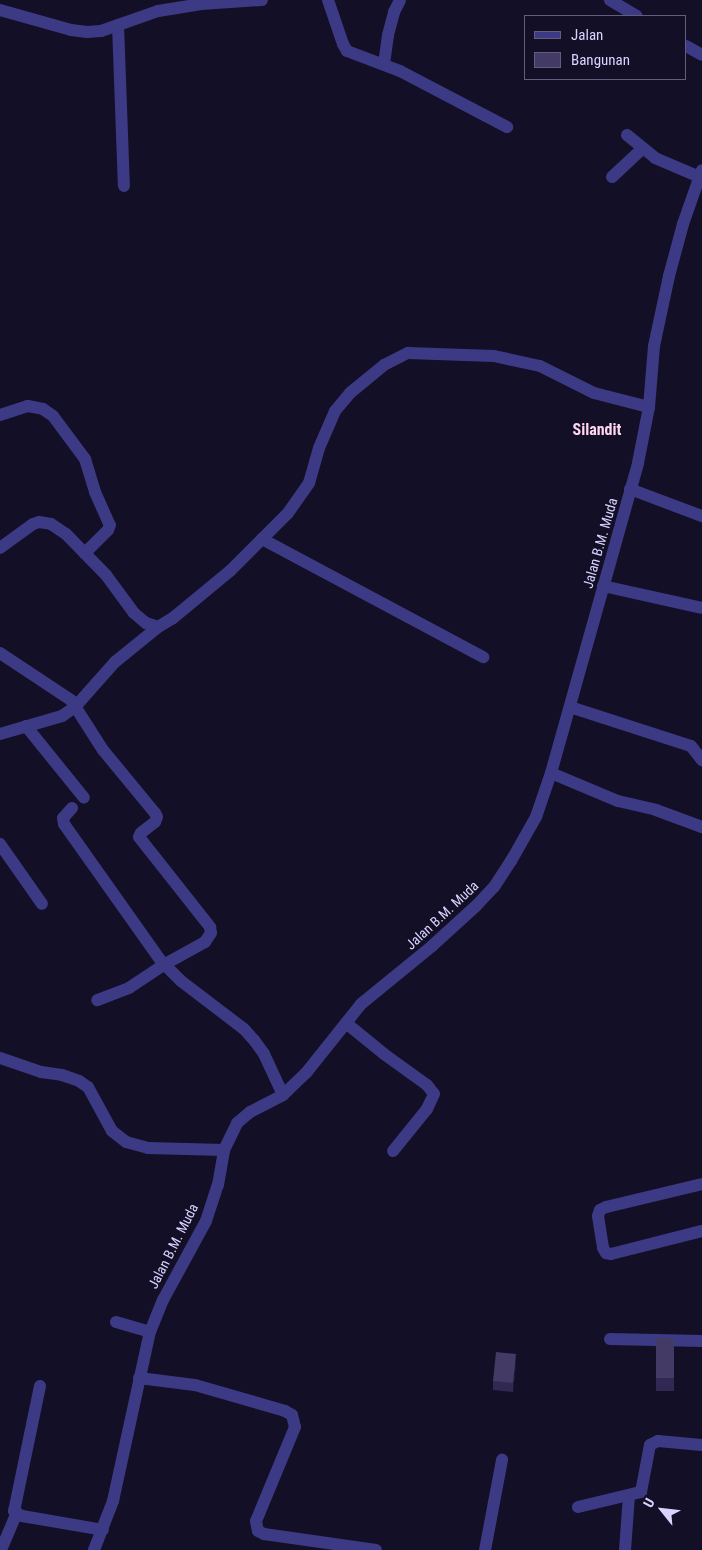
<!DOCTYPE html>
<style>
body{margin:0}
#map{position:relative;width:702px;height:1550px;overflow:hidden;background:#130f26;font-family:"Roboto Condensed",sans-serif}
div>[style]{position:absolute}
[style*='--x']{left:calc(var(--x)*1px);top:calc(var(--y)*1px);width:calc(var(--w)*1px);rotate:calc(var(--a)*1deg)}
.minor>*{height:12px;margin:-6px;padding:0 6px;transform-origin:6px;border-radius:6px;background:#3d3a85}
.wall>*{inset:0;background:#312854}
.shaded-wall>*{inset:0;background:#1d163a}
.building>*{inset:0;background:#433a66}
span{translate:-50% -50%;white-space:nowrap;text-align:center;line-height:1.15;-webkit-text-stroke:4px #130f26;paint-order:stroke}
.street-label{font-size:14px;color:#d9d4ff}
.quarter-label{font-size:16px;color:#ffd6f0;font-weight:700}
.legend{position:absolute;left:524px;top:15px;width:162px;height:65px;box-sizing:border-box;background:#130f26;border:1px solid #625e7d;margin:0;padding:6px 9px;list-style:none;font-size:15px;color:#d9d4ff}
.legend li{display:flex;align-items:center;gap:10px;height:25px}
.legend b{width:25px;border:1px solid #625e7d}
.north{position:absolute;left:637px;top:1485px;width:50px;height:50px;-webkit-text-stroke:4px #130f26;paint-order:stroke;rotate:299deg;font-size:14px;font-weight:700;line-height:20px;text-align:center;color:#d9d4ff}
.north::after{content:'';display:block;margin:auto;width:18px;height:22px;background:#d9d4ff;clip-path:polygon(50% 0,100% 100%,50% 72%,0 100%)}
</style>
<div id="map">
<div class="minor">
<i style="--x:328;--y:0;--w:46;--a:71.2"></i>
<i style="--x:343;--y:44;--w:8;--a:60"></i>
<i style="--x:347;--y:51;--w:57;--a:20.7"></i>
<i style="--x:400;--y:71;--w:121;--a:27.6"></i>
<i style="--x:610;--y:0;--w:31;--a:31"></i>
<i style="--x:0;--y:10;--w:74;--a:15.7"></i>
<i style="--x:71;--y:30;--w:16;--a:7"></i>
<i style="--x:87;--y:32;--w:14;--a:-4"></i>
<i style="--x:101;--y:31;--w:60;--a:-19.3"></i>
<i style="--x:158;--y:11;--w:44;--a:-9.2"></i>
<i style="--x:201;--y:4;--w:61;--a:-3.8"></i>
<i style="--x:118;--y:25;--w:161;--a:87.9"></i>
<i style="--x:686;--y:46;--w:18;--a:29"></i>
<i style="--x:384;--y:64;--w:29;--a:-82"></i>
<i style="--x:388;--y:35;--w:24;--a:-75"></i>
<i style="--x:394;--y:12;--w:13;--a:-63"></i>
<i style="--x:627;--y:135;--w:36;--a:39"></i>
<i style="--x:655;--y:158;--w:51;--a:23.1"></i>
<i style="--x:612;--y:177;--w:42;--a:-43.1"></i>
<i style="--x:0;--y:415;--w:29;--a:-18"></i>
<i style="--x:28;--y:406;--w:15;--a:11"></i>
<i style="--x:43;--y:409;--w:12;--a:35"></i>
<i style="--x:53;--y:416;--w:54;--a:53.3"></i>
<i style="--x:85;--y:459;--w:34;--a:73"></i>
<i style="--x:95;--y:492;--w:36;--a:66"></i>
<i style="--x:110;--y:525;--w:5;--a:112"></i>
<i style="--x:108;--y:530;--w:33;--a:135"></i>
<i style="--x:630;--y:489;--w:77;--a:20.6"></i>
<i style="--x:262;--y:539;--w:251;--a:28.1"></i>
<i style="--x:0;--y:548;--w:41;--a:-36"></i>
<i style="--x:33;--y:524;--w:6;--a:-18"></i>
<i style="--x:39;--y:522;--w:12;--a:9"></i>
<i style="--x:51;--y:524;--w:18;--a:34"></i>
<i style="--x:66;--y:534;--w:57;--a:45.7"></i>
<i style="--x:106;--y:575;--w:47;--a:53.6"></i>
<i style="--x:134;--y:613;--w:16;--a:40"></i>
<i style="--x:146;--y:623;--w:13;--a:18"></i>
<i style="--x:158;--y:627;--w:17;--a:-31"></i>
<i style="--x:173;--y:618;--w:74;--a:-39.5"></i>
<i style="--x:230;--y:571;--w:82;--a:-45"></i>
<i style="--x:288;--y:513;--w:37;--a:-55"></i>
<i style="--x:309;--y:483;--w:36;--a:-74"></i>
<i style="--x:319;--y:448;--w:40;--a:-66.6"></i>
<i style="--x:335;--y:411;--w:23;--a:-50"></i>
<i style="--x:350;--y:393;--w:44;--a:-39.5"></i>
<i style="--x:384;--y:365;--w:27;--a:-27"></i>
<i style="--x:408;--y:353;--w:86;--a:2"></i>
<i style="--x:494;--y:356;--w:47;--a:12.3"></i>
<i style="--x:540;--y:366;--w:60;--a:26.6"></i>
<i style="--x:594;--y:393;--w:57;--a:14.3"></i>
<i style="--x:603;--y:586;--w:101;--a:12.5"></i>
<i style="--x:0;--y:653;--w:85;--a:33.5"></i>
<i style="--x:71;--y:700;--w:59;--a:57.4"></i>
<i style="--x:103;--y:750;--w:82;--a:50.5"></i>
<i style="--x:155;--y:813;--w:4;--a:63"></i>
<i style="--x:157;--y:817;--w:5;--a:112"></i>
<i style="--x:155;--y:822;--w:18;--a:142"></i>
<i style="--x:141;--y:833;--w:4;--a:117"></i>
<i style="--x:139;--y:837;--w:115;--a:51.7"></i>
<i style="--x:210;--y:927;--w:6;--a:81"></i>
<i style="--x:211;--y:933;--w:11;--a:124"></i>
<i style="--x:205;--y:942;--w:46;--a:151.2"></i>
<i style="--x:165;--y:964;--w:43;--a:146.3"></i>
<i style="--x:129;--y:988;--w:34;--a:159"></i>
<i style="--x:570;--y:707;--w:127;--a:17.9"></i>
<i style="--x:691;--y:746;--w:18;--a:52"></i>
<i style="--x:26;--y:726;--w:92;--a:51.1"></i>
<i style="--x:0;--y:734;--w:65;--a:-16.2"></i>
<i style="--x:62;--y:716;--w:16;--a:-35"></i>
<i style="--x:75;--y:707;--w:60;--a:-48.4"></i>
<i style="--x:115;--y:662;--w:55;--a:-39.1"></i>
<i style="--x:551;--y:773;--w:73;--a:22.7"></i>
<i style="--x:618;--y:801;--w:39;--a:13"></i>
<i style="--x:656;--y:810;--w:49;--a:20.3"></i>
<i style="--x:72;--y:808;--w:13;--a:132"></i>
<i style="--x:63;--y:818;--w:6;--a:81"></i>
<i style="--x:64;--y:824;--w:168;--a:54.7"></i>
<i style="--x:161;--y:961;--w:28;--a:45"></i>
<i style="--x:181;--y:981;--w:79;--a:37.3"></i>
<i style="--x:244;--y:1029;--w:15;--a:48"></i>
<i style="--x:254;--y:1040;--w:17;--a:54"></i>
<i style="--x:264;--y:1054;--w:45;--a:65.1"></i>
<i style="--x:0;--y:844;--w:73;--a:55"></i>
<i style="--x:346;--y:1023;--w:49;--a:39.2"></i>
<i style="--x:384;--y:1054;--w:53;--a:35.8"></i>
<i style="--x:427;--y:1085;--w:11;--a:52"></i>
<i style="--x:434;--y:1094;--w:17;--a:115"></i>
<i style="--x:427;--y:1109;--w:54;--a:129"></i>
<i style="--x:0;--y:1058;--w:43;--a:18.9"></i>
<i style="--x:41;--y:1072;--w:21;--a:8"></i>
<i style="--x:62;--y:1075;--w:18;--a:19"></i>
<i style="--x:79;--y:1081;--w:11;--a:34"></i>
<i style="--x:88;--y:1087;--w:50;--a:61.4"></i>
<i style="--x:112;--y:1131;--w:18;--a:38"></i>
<i style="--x:126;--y:1142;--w:23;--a:15"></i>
<i style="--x:148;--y:1148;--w:76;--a:1.5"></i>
<i style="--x:702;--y:1184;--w:99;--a:166.5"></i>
<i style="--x:606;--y:1207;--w:7;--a:153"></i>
<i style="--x:600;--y:1210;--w:6;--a:108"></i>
<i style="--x:598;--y:1216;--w:32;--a:81"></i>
<i style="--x:603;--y:1248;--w:6;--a:59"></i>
<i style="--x:606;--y:1253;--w:5;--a:11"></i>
<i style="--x:611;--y:1254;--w:94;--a:-14.2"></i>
<i style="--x:116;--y:1322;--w:35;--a:16"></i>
<i style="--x:610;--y:1339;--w:92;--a:1.2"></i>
<i style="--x:139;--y:1378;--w:56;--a:7.1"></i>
<i style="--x:195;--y:1385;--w:94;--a:16.1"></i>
<i style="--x:285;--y:1411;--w:8;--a:30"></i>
<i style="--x:292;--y:1415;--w:12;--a:76"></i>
<i style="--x:295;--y:1427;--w:102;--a:112.5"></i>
<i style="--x:256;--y:1521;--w:10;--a:79"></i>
<i style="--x:258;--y:1531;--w:7;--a:27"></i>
<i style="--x:264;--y:1534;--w:113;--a:8.1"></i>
<i style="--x:40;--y:1386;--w:128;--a:101.7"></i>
<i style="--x:14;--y:1511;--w:9;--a:32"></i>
<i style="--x:22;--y:1516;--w:82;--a:9.8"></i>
<i style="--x:578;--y:1507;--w:65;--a:-13.4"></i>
<i style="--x:641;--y:1492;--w:48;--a:-79.2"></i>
<i style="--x:650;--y:1445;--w:9;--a:-27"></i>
<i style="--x:658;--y:1441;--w:44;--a:5.2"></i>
<i style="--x:1;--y:1550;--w:39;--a:-67"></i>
<i style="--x:94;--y:1550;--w:53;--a:-68.8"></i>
<i style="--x:113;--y:1501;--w:173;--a:-77.7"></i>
<i style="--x:150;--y:1332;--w:35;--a:-68"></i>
<i style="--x:163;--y:1300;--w:90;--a:-61.4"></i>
<i style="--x:206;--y:1221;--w:38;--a:-72"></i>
<i style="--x:218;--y:1185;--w:36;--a:-80"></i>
<i style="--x:224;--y:1150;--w:30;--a:-64"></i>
<i style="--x:237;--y:1123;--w:17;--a:-40"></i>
<i style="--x:250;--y:1112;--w:37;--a:-27"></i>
<i style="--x:283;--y:1095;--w:32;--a:-44"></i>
<i style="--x:306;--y:1073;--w:88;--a:-51.4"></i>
<i style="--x:361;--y:1004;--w:92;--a:-39.2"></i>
<i style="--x:432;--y:946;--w:59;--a:-42.3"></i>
<i style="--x:476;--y:906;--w:26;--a:-47"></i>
<i style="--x:494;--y:887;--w:31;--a:-57"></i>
<i style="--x:511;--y:861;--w:51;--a:-60.4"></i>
<i style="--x:536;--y:817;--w:46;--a:-71.2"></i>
<i style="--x:551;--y:773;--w:322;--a:-74.3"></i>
<i style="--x:638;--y:463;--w:57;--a:-78.9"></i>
<i style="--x:649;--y:407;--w:61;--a:-85.3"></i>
<i style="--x:654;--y:346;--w:72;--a:-77.9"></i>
<i style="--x:669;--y:276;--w:54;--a:-74.9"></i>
<i style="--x:683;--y:224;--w:57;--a:-70.6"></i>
<i style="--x:485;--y:1550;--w:92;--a:-79.3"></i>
<i style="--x:625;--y:1550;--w:54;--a:-85.8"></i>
</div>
<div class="wall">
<i style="clip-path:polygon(656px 1338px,674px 1338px,674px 1391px,656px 1391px)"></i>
<i style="clip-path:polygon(516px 1363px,513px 1392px,493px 1390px,493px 1381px)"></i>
</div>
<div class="shaded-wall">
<i style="clip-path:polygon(516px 1354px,516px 1363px,513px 1392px,513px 1383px)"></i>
</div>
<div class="building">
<i style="clip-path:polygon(656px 1338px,674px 1338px,674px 1378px,656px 1378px)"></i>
<i style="clip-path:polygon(496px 1352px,516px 1354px,513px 1383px,493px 1381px)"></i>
</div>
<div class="street-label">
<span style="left:600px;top:543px;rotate:-74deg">Jalan B.M. Muda</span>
<span style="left:442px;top:915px;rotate:-43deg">Jalan B.M. Muda</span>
<span style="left:173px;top:1246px;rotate:-63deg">Jalan B.M. Muda</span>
</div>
<div class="quarter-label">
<span style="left:597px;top:430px">Silandit</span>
</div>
<ul class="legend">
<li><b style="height:6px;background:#3d3a85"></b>Jalan</li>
<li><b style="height:14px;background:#433a66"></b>Bangunan</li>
</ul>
<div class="north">U</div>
</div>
